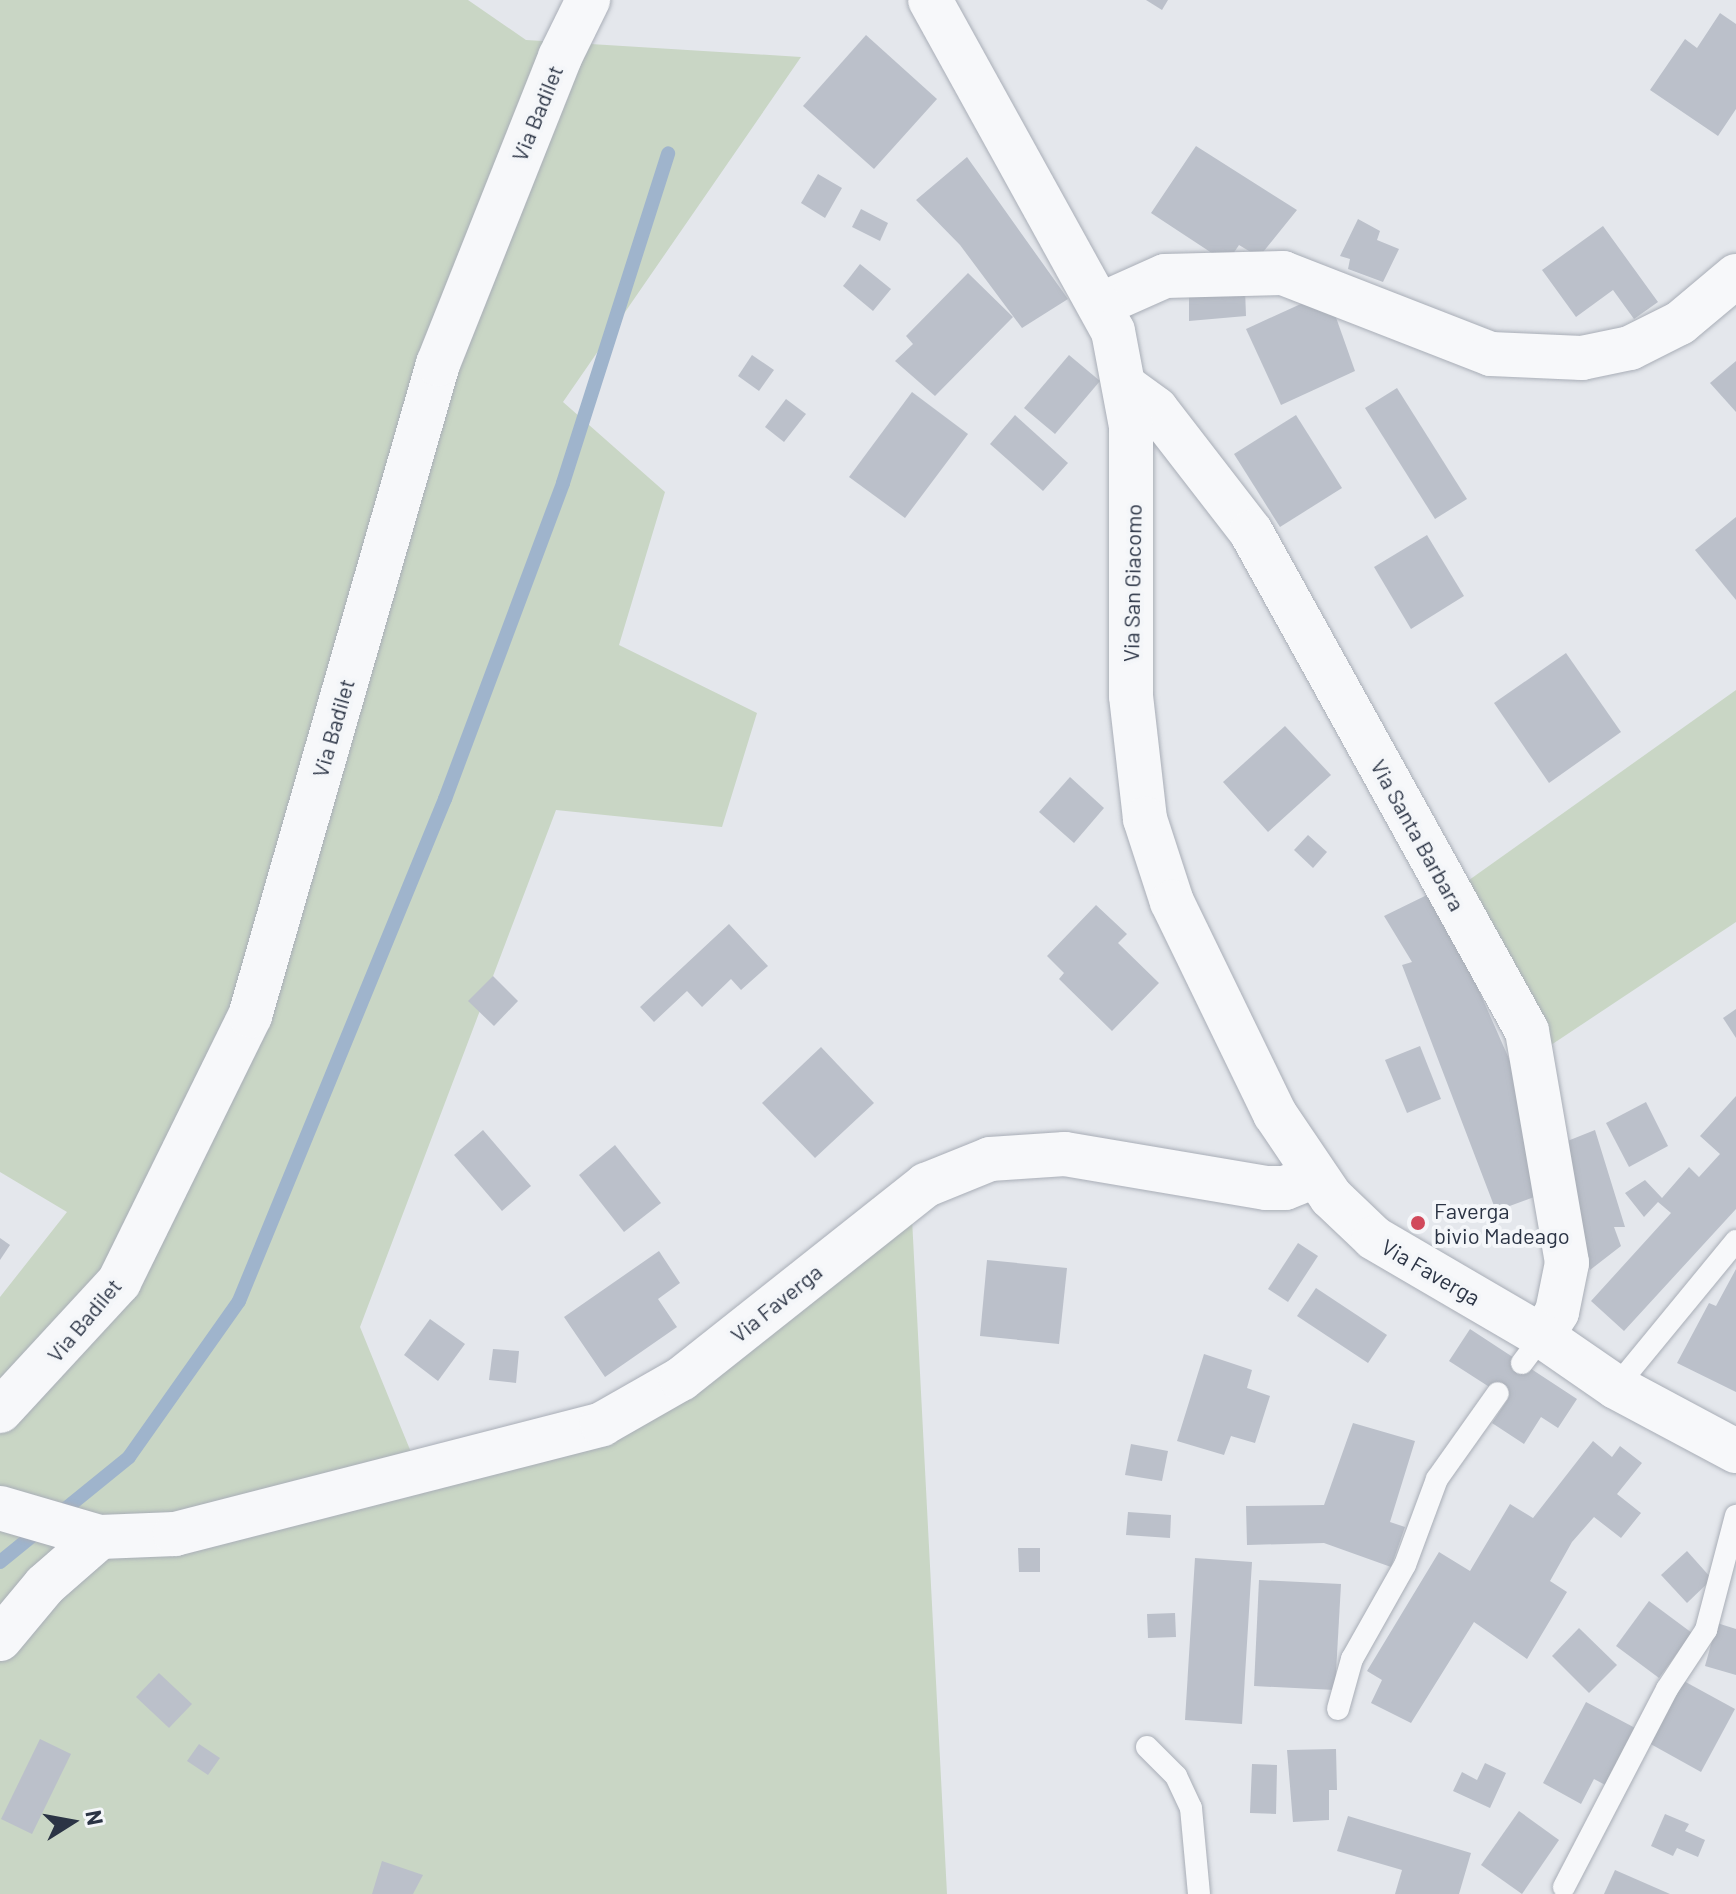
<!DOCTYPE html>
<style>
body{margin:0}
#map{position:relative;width:1736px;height:1894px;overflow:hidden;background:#e4e7ec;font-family:Barlow,sans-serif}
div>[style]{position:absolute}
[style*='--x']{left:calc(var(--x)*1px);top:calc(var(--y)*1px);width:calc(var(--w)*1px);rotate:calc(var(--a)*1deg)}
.green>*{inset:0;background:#c9d6c5}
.stream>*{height:14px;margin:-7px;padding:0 7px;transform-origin:7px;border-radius:7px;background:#9fb4cc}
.building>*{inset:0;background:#bbc0ca}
.roads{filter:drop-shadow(0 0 2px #a9aeb7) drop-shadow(0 0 2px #a9aeb7)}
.service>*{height:22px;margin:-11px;padding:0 11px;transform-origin:11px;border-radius:11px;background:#f7f8fa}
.minor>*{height:44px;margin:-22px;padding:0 22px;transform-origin:22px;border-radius:22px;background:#f7f8fa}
.tertiary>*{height:44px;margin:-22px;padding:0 22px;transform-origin:22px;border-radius:22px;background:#f7f8fa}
.dots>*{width:22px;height:22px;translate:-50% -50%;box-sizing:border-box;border:4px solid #f4f6f9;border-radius:50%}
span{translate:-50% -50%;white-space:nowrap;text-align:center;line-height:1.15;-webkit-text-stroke:8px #f4f6f9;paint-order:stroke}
.street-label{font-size:22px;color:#2b3445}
.poi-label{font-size:22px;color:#2b3445}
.left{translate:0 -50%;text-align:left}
.north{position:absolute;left:32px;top:1782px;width:80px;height:80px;-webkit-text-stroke:6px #f4f6f9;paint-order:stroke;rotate:79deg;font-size:22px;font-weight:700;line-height:32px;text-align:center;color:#2b3445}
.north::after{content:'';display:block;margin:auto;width:28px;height:36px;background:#2b3445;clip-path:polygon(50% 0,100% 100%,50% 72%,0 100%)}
</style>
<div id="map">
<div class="green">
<i style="clip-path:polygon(0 0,468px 0,526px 40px,801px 57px,563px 402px,665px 492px,619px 645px,757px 713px,722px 827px,556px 810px,360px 1327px,415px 1462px,588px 1419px,699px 1351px,910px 1180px,947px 1894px,0 1894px,0 1297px,67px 1212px,0 1172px)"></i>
<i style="clip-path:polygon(1736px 690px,1736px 922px,1542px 1051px,1441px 900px)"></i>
</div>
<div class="stream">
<i style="--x:0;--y:1562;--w:166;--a:-39.1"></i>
<i style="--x:129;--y:1457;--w:191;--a:-54.8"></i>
<i style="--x:239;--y:1301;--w:543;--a:-67.69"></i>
<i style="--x:445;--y:799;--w:337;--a:-69.5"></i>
<i style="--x:563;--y:483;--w:346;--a:-72.3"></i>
</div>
<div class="building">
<i style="clip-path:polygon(1146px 0,1168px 0,1162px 10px)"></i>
<i style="clip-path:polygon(1720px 13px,1736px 24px,1736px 109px,1718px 136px,1650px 90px,1685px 39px,1697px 48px)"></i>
<i style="clip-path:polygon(866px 35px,937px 99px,874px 169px,803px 106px)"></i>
<i style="clip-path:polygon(1196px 146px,1297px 210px,1259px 257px,1239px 245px,1227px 263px,1151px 213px)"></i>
<i style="clip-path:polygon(967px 157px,1068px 299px,1022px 328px,960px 245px,916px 200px)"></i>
<i style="clip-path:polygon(818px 174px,842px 188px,825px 218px,801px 203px)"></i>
<i style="clip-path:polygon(861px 209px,888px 223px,880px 241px,852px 227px)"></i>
<i style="clip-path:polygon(1358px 219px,1380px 231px,1377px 240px,1399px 249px,1383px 282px,1348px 269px,1350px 259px,1340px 256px)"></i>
<i style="clip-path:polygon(1603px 226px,1658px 302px,1634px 319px,1613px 290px,1576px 317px,1542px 270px)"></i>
<i style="clip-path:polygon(860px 264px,891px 289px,873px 311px,843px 286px)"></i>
<i style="clip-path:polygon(968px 273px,1013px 317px,935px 396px,895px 361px,913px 344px,906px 336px)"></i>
<i style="clip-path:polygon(1245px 289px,1246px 316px,1189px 321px,1189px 295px)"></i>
<i style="clip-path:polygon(1327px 292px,1355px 371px,1281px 405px,1246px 329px)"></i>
<i style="clip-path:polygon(752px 355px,774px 370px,759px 391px,738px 376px)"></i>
<i style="clip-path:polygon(1069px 355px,1100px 381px,1055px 434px,1024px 408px)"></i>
<i style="clip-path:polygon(1736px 361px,1736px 412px,1710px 383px)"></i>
<i style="clip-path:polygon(1397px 388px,1467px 499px,1435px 519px,1365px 408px)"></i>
<i style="clip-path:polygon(912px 392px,968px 434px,905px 518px,849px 477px)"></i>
<i style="clip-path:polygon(786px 399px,806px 414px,784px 442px,765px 427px)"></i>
<i style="clip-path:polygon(1015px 415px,1068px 463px,1043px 491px,990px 444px)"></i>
<i style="clip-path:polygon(1296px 415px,1342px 488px,1280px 527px,1234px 454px)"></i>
<i style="clip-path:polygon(1736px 517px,1736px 600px,1695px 550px)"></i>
<i style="clip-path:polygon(1427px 535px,1464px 596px,1411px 629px,1374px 567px)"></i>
<i style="clip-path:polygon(1566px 653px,1621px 732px,1549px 783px,1494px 703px)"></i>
<i style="clip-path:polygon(1285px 726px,1331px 775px,1268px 832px,1223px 782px)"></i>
<i style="clip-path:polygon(1070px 777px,1104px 808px,1074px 843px,1039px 812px)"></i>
<i style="clip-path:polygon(1308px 835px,1327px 852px,1313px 868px,1294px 850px)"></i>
<i style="clip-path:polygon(1429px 894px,1458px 943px,1521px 1086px,1556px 1189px,1496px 1211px,1402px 965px,1412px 962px,1384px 916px)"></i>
<i style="clip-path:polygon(1096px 905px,1127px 934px,1118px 943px,1159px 983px,1112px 1031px,1059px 979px,1064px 973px,1047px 956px)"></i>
<i style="clip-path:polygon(729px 924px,768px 966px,741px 990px,731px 979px,702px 1007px,687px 991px,654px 1022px,640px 1007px)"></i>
<i style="clip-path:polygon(493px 976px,518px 1001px,494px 1026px,468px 1001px)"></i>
<i style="clip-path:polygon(1736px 1009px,1736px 1038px,1723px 1018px)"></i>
<i style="clip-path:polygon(1420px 1046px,1441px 1099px,1407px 1113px,1385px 1060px)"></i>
<i style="clip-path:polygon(821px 1047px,874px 1103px,815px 1158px,762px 1103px)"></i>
<i style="clip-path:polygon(1736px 1096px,1736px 1209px,1624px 1331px,1591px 1301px,1671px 1213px,1658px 1202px,1644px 1217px,1625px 1193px,1645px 1180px,1662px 1198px,1689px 1167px,1699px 1177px,1720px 1154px,1700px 1136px)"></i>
<i style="clip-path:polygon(1646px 1102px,1668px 1146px,1629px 1167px,1606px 1123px)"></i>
<i style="clip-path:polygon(483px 1130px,531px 1186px,502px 1211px,454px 1155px)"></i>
<i style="clip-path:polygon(1595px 1130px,1625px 1227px,1614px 1227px,1621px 1246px,1590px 1270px,1555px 1146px)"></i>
<i style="clip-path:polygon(615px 1145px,661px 1203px,624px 1232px,579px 1175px)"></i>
<i style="clip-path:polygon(0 1238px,10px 1245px,0 1260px)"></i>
<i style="clip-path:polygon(1298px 1243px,1318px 1256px,1288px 1302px,1268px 1289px)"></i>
<i style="clip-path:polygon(659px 1251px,680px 1283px,658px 1299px,677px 1327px,605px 1377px,564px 1317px)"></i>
<i style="clip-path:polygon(987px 1260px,1067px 1268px,1059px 1344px,980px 1336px)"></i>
<i style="clip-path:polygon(1736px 1269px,1736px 1392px,1677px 1363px,1709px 1303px,1716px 1306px)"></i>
<i style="clip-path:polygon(1316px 1288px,1387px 1335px,1368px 1363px,1297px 1316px)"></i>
<i style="clip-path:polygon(430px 1319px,465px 1344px,438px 1381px,404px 1355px)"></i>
<i style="clip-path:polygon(1470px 1329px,1577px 1399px,1558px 1428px,1541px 1417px,1524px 1444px,1492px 1423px,1508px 1399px,1449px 1361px)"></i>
<i style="clip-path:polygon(493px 1349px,519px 1351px,516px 1383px,489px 1380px)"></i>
<i style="clip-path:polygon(1204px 1354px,1252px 1370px,1247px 1388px,1270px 1396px,1255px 1443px,1231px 1436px,1224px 1455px,1177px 1441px)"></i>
<i style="clip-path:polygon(1353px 1423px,1415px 1441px,1390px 1522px,1405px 1527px,1391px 1567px,1324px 1543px,1247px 1545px,1246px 1506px,1324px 1505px)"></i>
<i style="clip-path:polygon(1593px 1441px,1612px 1457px,1620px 1446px,1642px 1463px,1617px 1494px,1641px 1513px,1621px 1538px,1594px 1517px,1572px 1542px,1550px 1581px,1567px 1592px,1527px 1659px,1474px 1622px,1411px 1723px,1371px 1703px,1382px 1680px,1367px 1671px,1439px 1552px,1470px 1571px,1510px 1504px,1533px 1518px)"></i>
<i style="clip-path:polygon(1131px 1444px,1168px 1451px,1162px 1481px,1125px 1475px)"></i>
<i style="clip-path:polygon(1128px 1512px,1171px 1515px,1170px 1538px,1126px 1535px)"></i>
<i style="clip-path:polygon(1018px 1548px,1040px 1548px,1040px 1572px,1019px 1572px)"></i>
<i style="clip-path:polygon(1687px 1551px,1712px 1579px,1687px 1603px,1661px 1575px)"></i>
<i style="clip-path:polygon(1195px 1558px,1252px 1562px,1242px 1724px,1185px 1720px)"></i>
<i style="clip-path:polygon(1259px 1580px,1341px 1584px,1335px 1690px,1254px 1686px)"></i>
<i style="clip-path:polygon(1649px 1601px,1692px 1633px,1659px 1678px,1616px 1646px)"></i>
<i style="clip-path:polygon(1175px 1613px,1176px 1637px,1148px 1638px,1147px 1614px)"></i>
<i style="clip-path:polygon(1717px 1623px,1736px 1629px,1736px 1675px,1705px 1666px)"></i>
<i style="clip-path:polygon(1579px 1628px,1617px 1665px,1589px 1693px,1552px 1656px)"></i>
<i style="clip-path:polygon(159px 1673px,192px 1704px,169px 1728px,136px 1697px)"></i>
<i style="clip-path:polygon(1682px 1680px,1735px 1709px,1701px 1772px,1647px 1742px)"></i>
<i style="clip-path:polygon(1586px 1702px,1639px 1730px,1609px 1787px,1594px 1779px,1581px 1804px,1543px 1783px)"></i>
<i style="clip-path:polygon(40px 1739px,71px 1754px,32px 1834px,1px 1819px)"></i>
<i style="clip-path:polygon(199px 1744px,220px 1758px,208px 1775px,187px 1761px)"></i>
<i style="clip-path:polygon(1336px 1749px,1337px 1790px,1329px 1790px,1329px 1820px,1293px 1822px,1287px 1750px)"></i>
<i style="clip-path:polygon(1485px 1763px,1506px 1773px,1490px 1808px,1453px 1791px,1462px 1772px,1477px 1780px)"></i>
<i style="clip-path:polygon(1252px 1764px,1277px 1765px,1276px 1814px,1250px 1813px)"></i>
<i style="clip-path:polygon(1519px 1811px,1559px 1840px,1522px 1894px,1481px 1865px)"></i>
<i style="clip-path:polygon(1665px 1814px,1689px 1824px,1685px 1831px,1705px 1840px,1698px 1857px,1677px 1848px,1673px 1856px,1651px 1846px)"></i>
<i style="clip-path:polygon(1348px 1816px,1471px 1853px,1459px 1894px,1395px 1894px,1402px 1870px,1337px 1851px)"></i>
<i style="clip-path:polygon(382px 1861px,423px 1875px,413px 1894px,372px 1894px)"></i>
<i style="clip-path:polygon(1615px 1870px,1670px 1894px,1604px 1894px)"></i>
</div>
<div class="roads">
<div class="service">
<i style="--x:1522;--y:1363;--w:34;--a:-53"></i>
<i style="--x:1616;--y:1387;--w:189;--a:-50.6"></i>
<i style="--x:1338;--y:1709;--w:52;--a:-74.4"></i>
<i style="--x:1352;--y:1659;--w:108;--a:-60.6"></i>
<i style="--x:1405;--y:1565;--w:92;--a:-69.6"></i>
<i style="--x:1437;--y:1479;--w:105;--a:-54.7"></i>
<i style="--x:1147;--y:1747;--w:41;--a:45"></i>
<i style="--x:1176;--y:1776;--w:35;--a:65"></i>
<i style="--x:1191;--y:1808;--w:86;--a:84.7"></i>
<i style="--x:1564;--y:1887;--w:223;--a:-62.5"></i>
<i style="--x:1667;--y:1689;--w:71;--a:-56.5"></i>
<i style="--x:1706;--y:1630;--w:118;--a:-75.3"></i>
</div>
<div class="minor">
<i style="--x:1102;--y:304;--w:69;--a:-24"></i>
<i style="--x:1165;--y:276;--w:118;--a:-1.5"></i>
<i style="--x:1283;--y:273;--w:223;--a:21.3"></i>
<i style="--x:1491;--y:354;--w:91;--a:2.5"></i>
<i style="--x:1582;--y:358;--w:49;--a:-11.8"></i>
<i style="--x:1630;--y:348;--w:56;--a:-26.6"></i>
<i style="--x:1680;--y:323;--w:73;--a:-40"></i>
<i style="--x:1126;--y:387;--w:37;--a:36"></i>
<i style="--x:1156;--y:409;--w:155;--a:52.3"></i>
<i style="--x:1251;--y:532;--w:570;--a:61.05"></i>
<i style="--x:1527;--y:1031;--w:235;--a:80.2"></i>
<i style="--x:1567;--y:1263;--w:50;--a:101.5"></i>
<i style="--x:1557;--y:1312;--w:28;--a:122"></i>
<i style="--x:0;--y:1411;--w:176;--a:-47.3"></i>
<i style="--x:119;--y:1282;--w:297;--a:-63.8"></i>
<i style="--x:250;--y:1016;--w:679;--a:-73.92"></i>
<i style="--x:438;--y:364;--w:330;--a:-68.3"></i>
<i style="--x:560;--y:57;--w:64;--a:-63.8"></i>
<i style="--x:0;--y:1639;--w:70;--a:-50.2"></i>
<i style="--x:45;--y:1585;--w:73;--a:-41.1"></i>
</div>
<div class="tertiary">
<i style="--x:930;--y:0;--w:378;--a:61.1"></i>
<i style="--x:1113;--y:331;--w:97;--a:79.3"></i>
<i style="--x:1131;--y:426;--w:270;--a:90"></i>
<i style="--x:1131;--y:696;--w:124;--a:83.5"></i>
<i style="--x:1145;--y:819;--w:87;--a:72"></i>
<i style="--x:1172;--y:902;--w:236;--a:64.1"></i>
<i style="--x:1275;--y:1114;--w:100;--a:56"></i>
<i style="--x:1331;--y:1197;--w:59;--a:43.6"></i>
<i style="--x:1374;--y:1238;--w:194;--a:30.3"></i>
<i style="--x:1542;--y:1336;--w:90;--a:34.6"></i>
<i style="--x:1616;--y:1387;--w:136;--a:28.1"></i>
<i style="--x:0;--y:1508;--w:104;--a:16.2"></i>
<i style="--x:100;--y:1537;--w:75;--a:-2.3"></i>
<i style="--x:175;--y:1534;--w:441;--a:-14.4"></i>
<i style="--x:602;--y:1424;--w:91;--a:-29.7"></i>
<i style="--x:681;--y:1379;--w:313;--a:-38.4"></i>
<i style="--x:926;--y:1185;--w:69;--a:-22.1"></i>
<i style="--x:990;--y:1159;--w:75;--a:-3.8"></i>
<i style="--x:1065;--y:1154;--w:204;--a:9.6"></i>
<i style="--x:1266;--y:1188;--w:19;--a:0"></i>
<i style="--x:1285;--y:1188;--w:32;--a:-22"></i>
</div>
</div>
<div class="dots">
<i style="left:1418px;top:1223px;background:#d1495b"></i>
</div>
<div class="street-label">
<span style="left:537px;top:113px;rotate:-68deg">Via Badilet</span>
<span style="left:1132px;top:583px;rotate:-89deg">Via San Giacomo</span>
<span style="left:333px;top:728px;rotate:-74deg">Via Badilet</span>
<span style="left:1418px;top:835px;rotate:61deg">Via Santa Barbara</span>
<span style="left:1431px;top:1272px;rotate:30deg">Via Faverga</span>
<span style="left:776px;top:1303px;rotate:-39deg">Via Faverga</span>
<span style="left:84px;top:1320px;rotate:-50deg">Via Badilet</span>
</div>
<div class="poi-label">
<span class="left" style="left:1434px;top:1223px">Faverga<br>bivio Madeago</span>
</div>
<div class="north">N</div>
</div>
